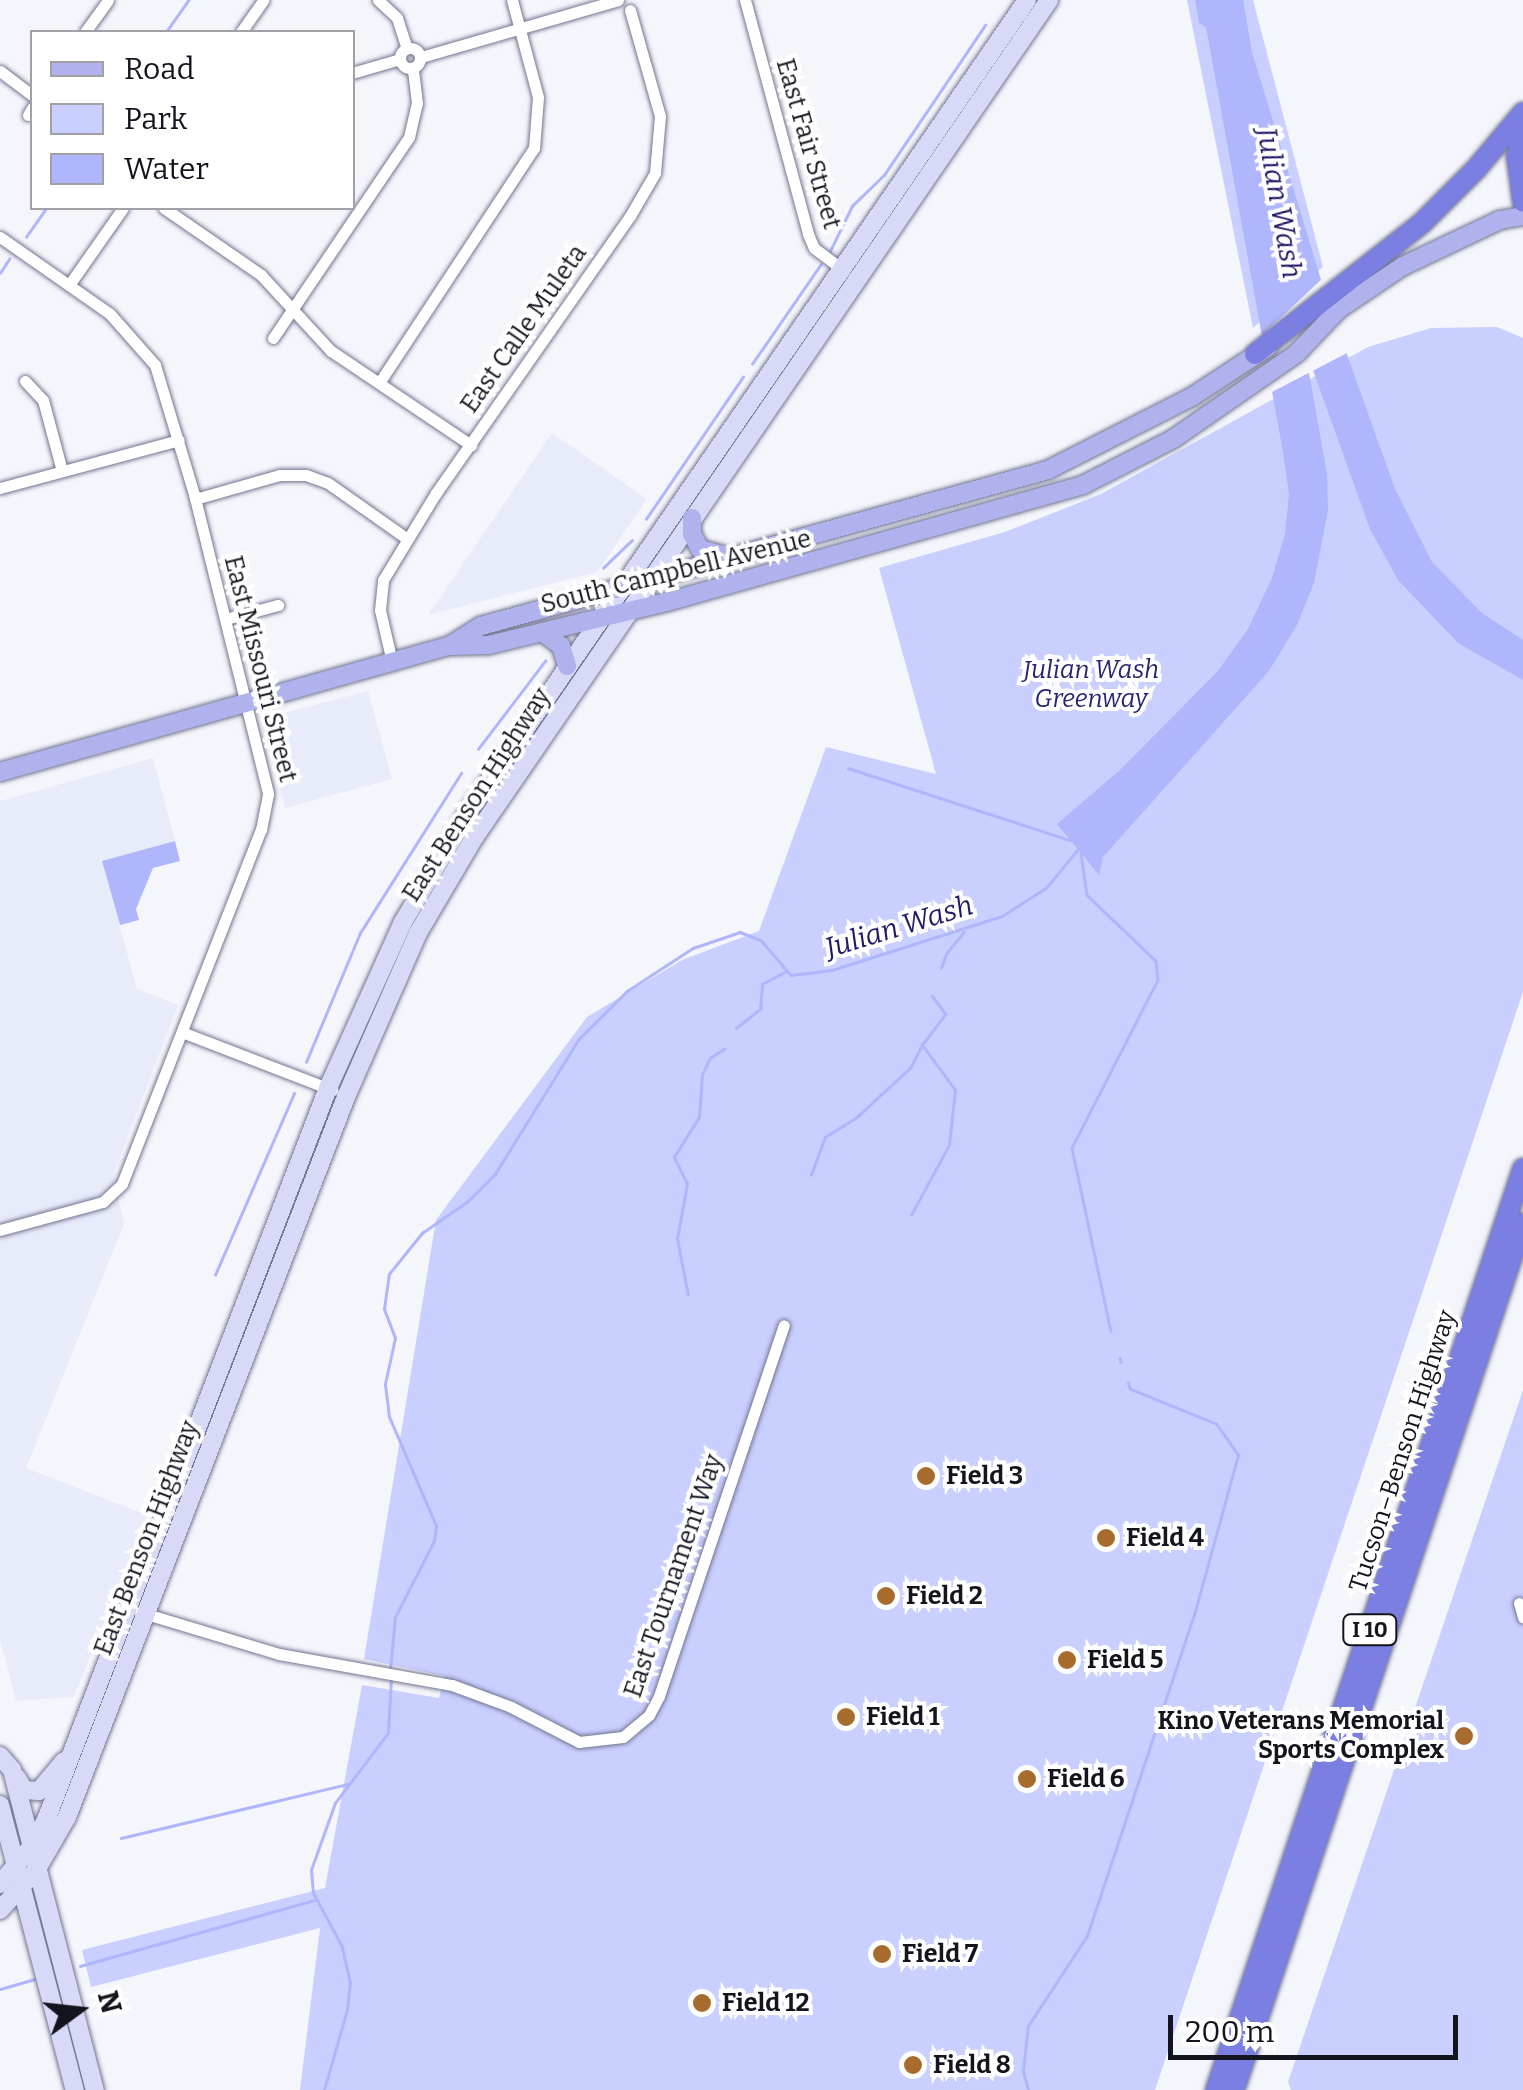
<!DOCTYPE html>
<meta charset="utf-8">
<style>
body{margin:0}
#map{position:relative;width:1523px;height:2090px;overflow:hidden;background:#f5f6fc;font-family:Bitter,serif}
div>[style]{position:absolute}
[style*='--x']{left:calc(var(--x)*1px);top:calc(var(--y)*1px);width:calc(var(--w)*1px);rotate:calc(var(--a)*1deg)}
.built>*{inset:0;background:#e8ebfa}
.green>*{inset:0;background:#c9cfff}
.water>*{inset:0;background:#afb6fc}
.pier>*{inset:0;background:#f5f6fc}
.stream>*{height:2.5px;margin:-1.25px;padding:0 1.25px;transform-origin:1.25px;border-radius:1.25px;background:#afb6fc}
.roads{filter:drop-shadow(0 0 2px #727590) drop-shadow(0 0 2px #727590)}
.street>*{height:11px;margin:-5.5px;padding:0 5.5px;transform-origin:5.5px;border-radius:5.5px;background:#fff}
.street>.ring{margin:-5.5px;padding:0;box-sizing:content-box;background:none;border:11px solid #fff;border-radius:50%}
.secondary>*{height:18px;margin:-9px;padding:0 9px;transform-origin:9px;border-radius:9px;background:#d7d9f6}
.primary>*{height:18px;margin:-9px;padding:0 9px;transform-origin:9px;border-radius:9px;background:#b0b2ed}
.highway>*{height:20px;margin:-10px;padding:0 10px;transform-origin:10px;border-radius:10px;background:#7b7fe1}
.dots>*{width:28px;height:28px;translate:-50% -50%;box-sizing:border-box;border:5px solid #fff;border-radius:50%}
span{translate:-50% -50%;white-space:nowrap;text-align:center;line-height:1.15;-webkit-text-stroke:8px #fff;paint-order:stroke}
.shield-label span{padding:2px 8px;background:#fff;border:2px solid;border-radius:8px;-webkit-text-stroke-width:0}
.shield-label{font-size:22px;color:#13141e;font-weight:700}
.street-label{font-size:25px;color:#13141e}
.park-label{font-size:25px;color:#292371;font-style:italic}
.poi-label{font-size:25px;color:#13141e;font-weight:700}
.left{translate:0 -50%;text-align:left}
.right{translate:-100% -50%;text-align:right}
.water-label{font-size:28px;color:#221967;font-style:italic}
.legend{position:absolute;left:30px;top:30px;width:325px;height:180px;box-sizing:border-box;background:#fff;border:2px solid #a1a1a5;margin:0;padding:12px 18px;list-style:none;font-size:30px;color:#13141e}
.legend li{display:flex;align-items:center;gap:20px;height:50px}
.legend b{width:50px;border:2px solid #a1a1a5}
.north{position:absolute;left:30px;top:1960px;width:100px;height:100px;-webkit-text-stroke:8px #fff;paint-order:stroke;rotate:75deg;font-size:28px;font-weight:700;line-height:40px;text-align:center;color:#13141e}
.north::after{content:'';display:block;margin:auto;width:35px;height:45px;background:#13141e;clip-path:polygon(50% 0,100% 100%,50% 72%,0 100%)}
.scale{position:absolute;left:1168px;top:2015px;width:290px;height:45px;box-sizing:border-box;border:5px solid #13141e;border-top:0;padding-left:12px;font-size:30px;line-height:35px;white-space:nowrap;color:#13141e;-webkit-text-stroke:8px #fff;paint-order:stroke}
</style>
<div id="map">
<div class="built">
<i style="clip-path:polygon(552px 433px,647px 499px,597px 572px,428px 615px)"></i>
<i style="clip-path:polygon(368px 691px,392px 779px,285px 808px,262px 724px,265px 718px)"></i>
<i style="clip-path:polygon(153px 758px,175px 841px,102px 862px,137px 989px,178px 1005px,113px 1175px,124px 1224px,26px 1468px,147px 1515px,74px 1697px,16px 1701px,0 1639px,0 801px)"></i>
</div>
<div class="green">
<i style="clip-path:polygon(1187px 0,1253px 0,1323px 267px,1253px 328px)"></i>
<i style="clip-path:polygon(1497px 327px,1523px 338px,1523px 992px,1155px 2090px,300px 2090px,320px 1928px,91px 1987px,82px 1950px,325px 1888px,362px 1685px,439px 1698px,445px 1676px,364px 1659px,436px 1220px,587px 1017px,682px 960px,759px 931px,826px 747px,936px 774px,879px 568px,1005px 532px,1101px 494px,1368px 347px,1431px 328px)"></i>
<i style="clip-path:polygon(1523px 1390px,1523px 2090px,1291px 2090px,1288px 2082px)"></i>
</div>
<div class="water">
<i style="clip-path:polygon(1195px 0,1243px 0,1252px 52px,1325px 293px,1395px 489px,1432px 562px,1482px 613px,1523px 640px,1523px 680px,1458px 643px,1398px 580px,1370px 529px,1304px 345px,1327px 474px,1328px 510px,1314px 583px,1297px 625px,1269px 671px,1103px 857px,1099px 875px,1057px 824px,1120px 770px,1217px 672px,1248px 629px,1272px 578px,1285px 534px,1289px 494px,1283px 452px,1206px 27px,1199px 23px)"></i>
<i style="clip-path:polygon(175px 841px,180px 861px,153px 868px,136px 909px,139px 920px,120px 925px,102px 861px)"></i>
</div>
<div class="pier">
<i style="clip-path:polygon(1325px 276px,1351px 351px,1268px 394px,1258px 339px)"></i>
</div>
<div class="stream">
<i style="--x:166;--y:32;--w:39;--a:-55"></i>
<i style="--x:26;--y:237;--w:35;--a:-55"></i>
<i style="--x:830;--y:251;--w:50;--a:-63.9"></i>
<i style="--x:852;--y:206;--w:45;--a:-44.1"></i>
<i style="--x:884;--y:175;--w:181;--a:-56"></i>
<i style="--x:0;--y:273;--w:17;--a:-57"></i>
<i style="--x:752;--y:364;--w:121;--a:-55.4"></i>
<i style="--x:646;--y:519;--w:172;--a:-55.7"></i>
<i style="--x:603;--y:568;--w:40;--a:-44"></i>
<i style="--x:478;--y:749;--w:111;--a:-52.7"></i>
<i style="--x:848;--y:768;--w:233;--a:18"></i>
<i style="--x:1081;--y:853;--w:42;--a:81.9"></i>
<i style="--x:1087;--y:895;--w:95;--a:43.7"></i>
<i style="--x:1156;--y:961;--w:19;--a:84"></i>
<i style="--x:1158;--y:980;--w:189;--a:117.1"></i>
<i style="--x:1072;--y:1148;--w:187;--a:78"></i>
<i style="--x:941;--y:968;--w:15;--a:-70"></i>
<i style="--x:946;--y:954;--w:28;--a:-51"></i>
<i style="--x:736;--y:1028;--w:31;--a:-38"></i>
<i style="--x:760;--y:1009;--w:25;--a:-85"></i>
<i style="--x:762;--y:984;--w:26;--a:-28"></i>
<i style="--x:306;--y:1062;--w:140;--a:-67.3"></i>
<i style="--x:360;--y:933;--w:189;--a:-57.7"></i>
<i style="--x:811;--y:1175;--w:40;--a:-69.8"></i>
<i style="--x:825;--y:1137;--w:39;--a:-32"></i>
<i style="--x:858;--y:1116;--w:71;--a:-42.7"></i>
<i style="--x:910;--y:1068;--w:24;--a:-62"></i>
<i style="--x:911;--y:1215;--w:80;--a:-61.5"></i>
<i style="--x:949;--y:1145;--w:55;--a:-83.8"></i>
<i style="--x:955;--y:1090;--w:56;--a:-126.3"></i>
<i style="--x:922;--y:1045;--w:39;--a:-53"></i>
<i style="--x:945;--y:1014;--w:22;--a:-126"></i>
<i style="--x:215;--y:1275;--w:198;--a:-66.5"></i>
<i style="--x:688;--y:1295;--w:57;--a:-101.1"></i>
<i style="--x:677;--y:1239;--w:56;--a:-79.7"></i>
<i style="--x:687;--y:1184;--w:30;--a:-116"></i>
<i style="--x:674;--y:1157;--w:47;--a:-58"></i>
<i style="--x:699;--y:1117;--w:42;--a:-85.9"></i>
<i style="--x:702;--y:1075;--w:19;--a:-65"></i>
<i style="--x:710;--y:1058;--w:17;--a:-33"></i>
<i style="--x:1120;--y:1358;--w:4;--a:76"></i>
<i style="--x:390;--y:1670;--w:53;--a:-84.6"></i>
<i style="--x:395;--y:1617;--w:85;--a:-62.8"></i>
<i style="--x:434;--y:1541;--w:15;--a:-82"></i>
<i style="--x:436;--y:1526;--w:119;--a:-113.3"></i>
<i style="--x:389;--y:1417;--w:33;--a:-97"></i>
<i style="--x:385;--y:1384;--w:47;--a:-77.7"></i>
<i style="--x:395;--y:1338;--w:31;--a:-111"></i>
<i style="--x:384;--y:1309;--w:35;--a:-82"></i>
<i style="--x:389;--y:1274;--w:53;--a:-51.2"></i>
<i style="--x:422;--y:1233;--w:56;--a:-34.8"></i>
<i style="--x:468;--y:1201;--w:38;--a:-45"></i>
<i style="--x:495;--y:1174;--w:158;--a:-58.2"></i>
<i style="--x:578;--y:1040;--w:69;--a:-45"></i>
<i style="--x:627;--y:991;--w:79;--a:-33.1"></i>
<i style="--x:693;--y:948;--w:50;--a:-18.8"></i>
<i style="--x:740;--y:932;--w:22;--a:21"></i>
<i style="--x:761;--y:940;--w:46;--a:49.4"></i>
<i style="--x:791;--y:975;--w:41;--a:-7"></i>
<i style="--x:832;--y:970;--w:178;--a:-17.6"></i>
<i style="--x:1002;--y:916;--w:52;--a:-32.5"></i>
<i style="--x:1046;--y:888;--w:50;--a:-50.6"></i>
<i style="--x:121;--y:1838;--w:233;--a:-13.4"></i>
<i style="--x:80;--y:1966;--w:244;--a:-15.7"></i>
<i style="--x:0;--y:1989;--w:35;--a:-16"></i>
<i style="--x:324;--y:2090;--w:83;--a:-74"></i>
<i style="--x:347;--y:2010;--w:27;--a:-84"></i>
<i style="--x:350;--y:1983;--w:39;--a:-103"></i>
<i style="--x:341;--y:1945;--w:59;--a:-118.3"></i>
<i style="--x:313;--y:1893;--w:23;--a:-95"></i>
<i style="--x:311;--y:1870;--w:71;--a:-70.3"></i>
<i style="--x:335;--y:1803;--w:88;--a:-52.9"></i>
<i style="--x:388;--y:1733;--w:55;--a:-86.9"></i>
<i style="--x:1028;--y:2090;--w:20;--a:-105"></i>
<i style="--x:1023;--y:2071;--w:45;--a:-83.7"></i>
<i style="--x:1028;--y:2026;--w:108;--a:-56.8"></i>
<i style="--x:1087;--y:1936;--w:338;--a:-71.6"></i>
<i style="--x:1194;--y:1615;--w:166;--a:-74.6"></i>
<i style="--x:1238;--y:1455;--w:38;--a:-125"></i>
<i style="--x:1216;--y:1424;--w:93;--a:-157.9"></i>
<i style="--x:1130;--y:1389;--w:6;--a:-108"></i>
</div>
<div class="roads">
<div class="street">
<i style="--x:378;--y:0;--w:26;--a:43"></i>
<i style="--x:397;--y:18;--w:32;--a:72"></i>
<i style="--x:745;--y:0;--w:242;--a:74.9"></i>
<i style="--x:808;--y:234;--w:15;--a:67"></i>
<i style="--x:814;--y:248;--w:38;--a:37"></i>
<i style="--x:85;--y:32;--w:39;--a:-54"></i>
<i style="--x:241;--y:32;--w:39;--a:-55"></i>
<i class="ring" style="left:400px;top:48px;width:9px;height:9px"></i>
<i style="--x:421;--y:57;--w:205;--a:-16.1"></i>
<i style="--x:0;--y:71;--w:40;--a:37"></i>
<i style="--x:352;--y:73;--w:50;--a:-16.3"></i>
<i style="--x:28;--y:115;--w:8;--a:-60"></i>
<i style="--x:164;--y:208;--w:118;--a:34.6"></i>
<i style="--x:261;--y:275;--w:103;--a:47.4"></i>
<i style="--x:331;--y:351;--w:169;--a:33.9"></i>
<i style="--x:0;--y:237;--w:134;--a:35"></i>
<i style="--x:110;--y:314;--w:68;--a:48.6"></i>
<i style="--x:155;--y:365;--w:135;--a:73.2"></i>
<i style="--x:194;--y:494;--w:309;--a:76.1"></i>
<i style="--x:268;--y:794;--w:36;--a:101"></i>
<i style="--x:261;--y:829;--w:381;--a:111.4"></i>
<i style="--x:122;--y:1184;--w:26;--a:137"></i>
<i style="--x:103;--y:1202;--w:107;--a:164.8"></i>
<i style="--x:69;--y:285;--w:94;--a:-55"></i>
<i style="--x:273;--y:338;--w:243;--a:-55.9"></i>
<i style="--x:409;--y:137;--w:35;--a:-77"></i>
<i style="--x:417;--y:103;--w:35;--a:-97"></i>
<i style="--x:25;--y:381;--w:26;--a:47"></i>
<i style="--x:43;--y:400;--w:73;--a:75"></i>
<i style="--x:379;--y:383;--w:282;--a:-56.6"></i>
<i style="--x:534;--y:148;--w:51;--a:-85.5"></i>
<i style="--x:538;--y:97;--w:100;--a:-105"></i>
<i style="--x:0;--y:488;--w:185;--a:-15"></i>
<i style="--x:195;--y:499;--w:87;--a:-15.9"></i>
<i style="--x:279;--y:475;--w:27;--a:0"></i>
<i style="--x:306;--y:475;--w:23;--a:20"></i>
<i style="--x:328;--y:483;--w:95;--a:35.2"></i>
<i style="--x:226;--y:619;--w:54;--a:-15.1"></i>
<i style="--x:392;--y:662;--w:53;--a:-103"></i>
<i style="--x:380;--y:610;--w:30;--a:-84"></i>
<i style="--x:383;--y:580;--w:102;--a:-58.7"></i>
<i style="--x:436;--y:493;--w:338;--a:-55"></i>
<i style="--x:630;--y:216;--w:50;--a:-59.8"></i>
<i style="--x:655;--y:173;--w:57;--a:-85"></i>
<i style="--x:660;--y:116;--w:110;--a:-105.8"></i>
<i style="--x:182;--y:1032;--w:161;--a:21.1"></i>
<i style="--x:1519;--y:1603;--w:15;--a:74"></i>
<i style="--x:140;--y:1612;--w:145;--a:16.8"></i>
<i style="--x:279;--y:1654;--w:176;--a:10.2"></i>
<i style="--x:452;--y:1685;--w:63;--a:20.4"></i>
<i style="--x:511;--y:1707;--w:76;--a:27.2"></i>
<i style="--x:579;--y:1742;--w:44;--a:-6.5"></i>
<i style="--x:623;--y:1737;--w:34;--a:-40"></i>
<i style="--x:649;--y:1715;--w:21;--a:-62"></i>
<i style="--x:659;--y:1696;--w:391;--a:-71.4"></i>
</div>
<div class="secondary">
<i style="--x:0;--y:1756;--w:18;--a:49"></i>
<i style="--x:12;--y:1770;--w:331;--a:75.5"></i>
<i style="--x:17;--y:1778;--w:14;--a:60"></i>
<i style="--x:24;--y:1790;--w:15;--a:4"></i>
<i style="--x:39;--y:1791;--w:39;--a:-50"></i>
<i style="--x:0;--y:1805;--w:295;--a:75.3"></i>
<i style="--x:0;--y:1884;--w:50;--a:-49.9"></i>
<i style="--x:32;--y:1846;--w:30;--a:-62"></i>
<i style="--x:46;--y:1820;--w:784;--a:-68.93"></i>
<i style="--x:328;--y:1088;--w:182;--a:-65.7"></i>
<i style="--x:403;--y:922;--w:131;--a:-59.3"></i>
<i style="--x:470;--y:809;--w:982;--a:-55.45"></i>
<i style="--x:0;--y:1910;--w:55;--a:-47.9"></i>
<i style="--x:37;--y:1869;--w:60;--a:-60"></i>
<i style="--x:67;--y:1817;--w:772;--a:-68.82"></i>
<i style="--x:346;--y:1097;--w:179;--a:-66.3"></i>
<i style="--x:418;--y:933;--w:110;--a:-59.5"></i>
<i style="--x:474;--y:838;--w:1016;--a:-55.54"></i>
</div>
<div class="primary">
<i style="--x:692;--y:518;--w:16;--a:90"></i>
<i style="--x:692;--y:534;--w:17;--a:62"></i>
<i style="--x:700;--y:549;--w:24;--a:15"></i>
<i style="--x:542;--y:632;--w:24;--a:36"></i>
<i style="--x:561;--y:646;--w:21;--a:73"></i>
<i style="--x:452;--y:644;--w:34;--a:-32"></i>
<i style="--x:481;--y:626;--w:588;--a:-15.38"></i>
<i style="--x:1048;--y:470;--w:163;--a:-27"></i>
<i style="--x:1193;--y:396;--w:90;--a:-33.2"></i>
<i style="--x:0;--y:772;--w:465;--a:-15.7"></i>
<i style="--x:448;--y:646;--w:41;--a:-1.4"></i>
<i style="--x:489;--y:645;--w:183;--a:-13.6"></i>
<i style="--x:667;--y:602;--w:432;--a:-15.7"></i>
<i style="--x:1083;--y:485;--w:101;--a:-27.1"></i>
<i style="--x:1173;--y:439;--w:151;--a:-34.7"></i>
<i style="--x:1297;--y:353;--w:61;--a:-46.3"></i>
<i style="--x:1339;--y:309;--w:77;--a:-33.9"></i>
<i style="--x:1403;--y:266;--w:107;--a:-25.4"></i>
<i style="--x:1500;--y:220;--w:23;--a:-10"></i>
</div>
<div class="highway">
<i style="--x:1523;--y:130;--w:28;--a:103"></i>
<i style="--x:1517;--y:157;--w:45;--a:82.4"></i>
<i style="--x:1255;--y:354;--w:211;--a:-38.1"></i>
<i style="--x:1421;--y:224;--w:79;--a:-45"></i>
<i style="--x:1477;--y:168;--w:72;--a:-50.1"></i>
<i style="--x:1216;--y:2090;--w:971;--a:-71.57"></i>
<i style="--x:1234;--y:2090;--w:913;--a:-71.55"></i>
</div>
</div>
<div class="dots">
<i style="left:926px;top:1476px;background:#a76c2d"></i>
<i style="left:1106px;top:1538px;background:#a76c2d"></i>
<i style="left:886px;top:1596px;background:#a76c2d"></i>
<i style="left:1067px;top:1660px;background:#a76c2d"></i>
<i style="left:846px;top:1717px;background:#a76c2d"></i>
<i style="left:1464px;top:1736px;background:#a76c2d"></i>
<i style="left:1027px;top:1779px;background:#a76c2d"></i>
<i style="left:882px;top:1954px;background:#a76c2d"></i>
<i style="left:702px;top:2003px;background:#a76c2d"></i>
<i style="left:913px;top:2065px;background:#a76c2d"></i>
</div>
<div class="shield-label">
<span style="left:1370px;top:1630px">I 10</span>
</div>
<div class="street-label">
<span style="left:808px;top:144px;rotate:74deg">East Fair Street</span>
<span style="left:524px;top:329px;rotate:-55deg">East Calle Muleta</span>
<span style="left:676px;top:572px;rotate:-14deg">South Campbell Avenue</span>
<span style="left:260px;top:669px;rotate:76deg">East Missouri Street</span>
<span style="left:477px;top:795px;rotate:-57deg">East Benson Highway</span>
<span style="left:1403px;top:1451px;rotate:-72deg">Tucson–Benson Highway</span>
<span style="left:147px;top:1538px;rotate:-69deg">East Benson Highway</span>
<span style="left:674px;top:1576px;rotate:-71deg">East Tournament Way</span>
</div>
<div class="park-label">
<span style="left:1091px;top:685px">Julian Wash<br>Greenway</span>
</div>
<div class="poi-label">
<span class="left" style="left:946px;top:1476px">Field 3</span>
<span class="left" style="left:1126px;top:1538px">Field 4</span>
<span class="left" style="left:906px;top:1596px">Field 2</span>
<span class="left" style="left:1087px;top:1660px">Field 5</span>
<span class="left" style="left:866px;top:1717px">Field 1</span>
<span class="right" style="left:1444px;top:1736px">Kino Veterans Memorial<br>Sports Complex</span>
<span class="left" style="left:1047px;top:1779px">Field 6</span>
<span class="left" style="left:902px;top:1954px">Field 7</span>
<span class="left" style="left:722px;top:2003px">Field 12</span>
<span class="left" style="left:933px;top:2065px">Field 8</span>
</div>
<div class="water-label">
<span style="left:1279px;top:203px;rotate:80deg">Julian Wash</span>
<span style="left:899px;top:927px;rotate:-17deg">Julian Wash</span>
</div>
<ul class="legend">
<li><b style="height:12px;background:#b0b2ed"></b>Road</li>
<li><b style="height:28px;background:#c9cfff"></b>Park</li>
<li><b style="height:28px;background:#afb6fc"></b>Water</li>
</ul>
<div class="north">N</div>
<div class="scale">200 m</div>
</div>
